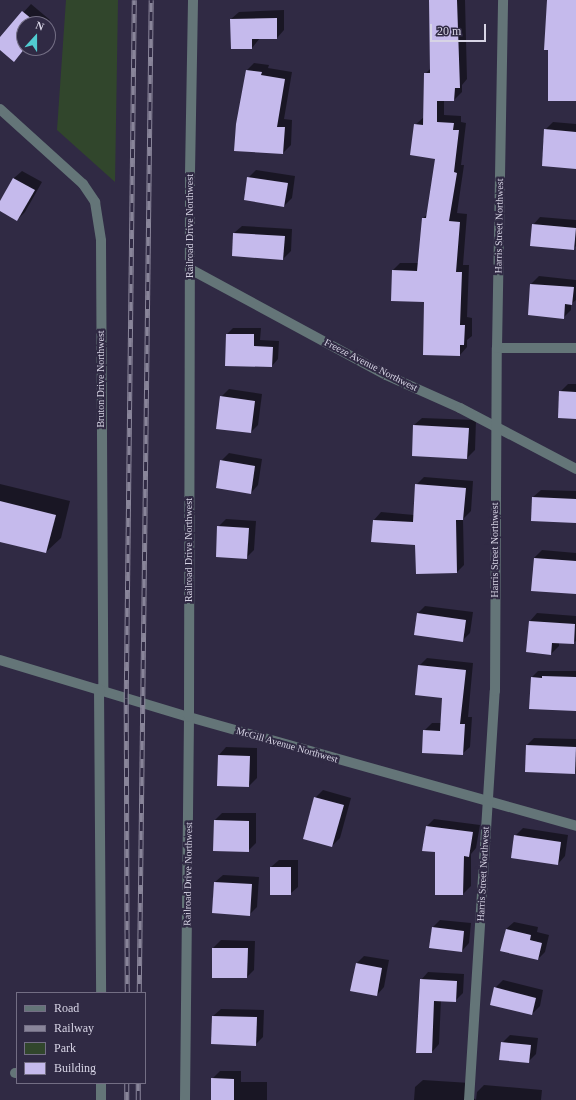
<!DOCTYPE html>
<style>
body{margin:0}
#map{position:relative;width:576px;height:1100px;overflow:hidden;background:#302a44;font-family:Georgia,serif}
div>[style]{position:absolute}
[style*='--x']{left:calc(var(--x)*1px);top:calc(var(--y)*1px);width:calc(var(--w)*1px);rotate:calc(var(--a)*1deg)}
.green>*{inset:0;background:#31462c}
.shadow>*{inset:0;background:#0007}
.building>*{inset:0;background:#c5baec}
.minor>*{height:10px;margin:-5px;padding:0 5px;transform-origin:5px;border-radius:5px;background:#647578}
.rail>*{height:4.5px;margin-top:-2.25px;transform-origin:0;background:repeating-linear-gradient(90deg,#302a44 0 9px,#89859a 0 18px);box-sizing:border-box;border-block:1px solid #89859a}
span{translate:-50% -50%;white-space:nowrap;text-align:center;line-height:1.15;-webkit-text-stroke:4px #302a44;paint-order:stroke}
.street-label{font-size:10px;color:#d7d4e5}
.legend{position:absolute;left:16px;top:992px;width:130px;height:92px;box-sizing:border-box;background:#302a44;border:1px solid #736e84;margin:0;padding:5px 7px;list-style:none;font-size:12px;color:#d7d4e5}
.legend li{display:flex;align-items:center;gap:8px;height:20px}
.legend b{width:20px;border:1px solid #736e84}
.north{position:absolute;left:16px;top:16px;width:40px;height:40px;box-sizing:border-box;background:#302a44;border:1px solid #736e84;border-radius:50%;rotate:21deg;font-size:11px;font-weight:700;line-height:16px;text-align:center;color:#d7d4e5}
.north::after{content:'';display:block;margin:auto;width:14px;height:18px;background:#51ccd1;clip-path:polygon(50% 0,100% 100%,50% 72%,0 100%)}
.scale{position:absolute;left:430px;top:24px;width:56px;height:18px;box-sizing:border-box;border:2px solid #d7d4e5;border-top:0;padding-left:5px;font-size:12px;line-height:14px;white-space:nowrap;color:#d7d4e5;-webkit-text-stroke:3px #302a44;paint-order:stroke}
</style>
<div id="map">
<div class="green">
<i style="clip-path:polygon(66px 0,118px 0,115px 182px,57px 130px)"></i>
</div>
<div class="shadow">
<i style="clip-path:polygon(430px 0,465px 0,467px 79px,462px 85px,462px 92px,454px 100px,444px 100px,444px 115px,461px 116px,461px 122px,466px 123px,461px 165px,464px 165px,457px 213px,467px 214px,463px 265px,469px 265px,467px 317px,472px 318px,472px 336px,467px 340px,467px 347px,460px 355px,425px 301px,393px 270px,400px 263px,419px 263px,423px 218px,428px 214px,436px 158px,415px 125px,424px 117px,425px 74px,431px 68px)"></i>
<i style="clip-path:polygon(31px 4px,50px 20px,46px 24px,24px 24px,25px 48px,14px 60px,0 49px,0 38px)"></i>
<i style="clip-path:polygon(284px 10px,284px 30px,277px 38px,260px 38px,252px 48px,231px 19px,239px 12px)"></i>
<i style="clip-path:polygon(254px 63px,269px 65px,268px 68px,292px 72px,284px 119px,292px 120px,291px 145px,283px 153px,247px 70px)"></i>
<i style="clip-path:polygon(553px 122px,576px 124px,576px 168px,545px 130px)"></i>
<i style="clip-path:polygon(256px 170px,295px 176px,292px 198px,284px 206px,248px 178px)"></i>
<i style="clip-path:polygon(22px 171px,42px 182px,25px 212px,17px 220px,0 209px,0 203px,14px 178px)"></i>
<i style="clip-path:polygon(540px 217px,576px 220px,576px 246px,573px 249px,533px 225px)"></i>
<i style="clip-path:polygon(242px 226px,292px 229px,291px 251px,283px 259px,234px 233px)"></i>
<i style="clip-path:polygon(539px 276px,576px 280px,576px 300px,571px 304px,571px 310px,563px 318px,531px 284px)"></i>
<i style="clip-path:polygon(233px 328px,261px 328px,260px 340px,279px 341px,278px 359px,272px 366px,227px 334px)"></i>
<i style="clip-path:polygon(568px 384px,576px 384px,576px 418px,560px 392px)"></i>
<i style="clip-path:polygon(229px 389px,262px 394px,258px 425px,251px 432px,221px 397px)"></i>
<i style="clip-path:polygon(422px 418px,476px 420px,475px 450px,467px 458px,414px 425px)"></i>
<i style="clip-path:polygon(229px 453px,262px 459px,258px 485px,251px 493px,221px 461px)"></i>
<i style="clip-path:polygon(424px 477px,473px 481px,471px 511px,463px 519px,464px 565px,457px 572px,416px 544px,373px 541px,374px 520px,381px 512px,414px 515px,416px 485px)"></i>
<i style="clip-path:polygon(0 484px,70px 501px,61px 538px,46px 552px,0 541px)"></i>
<i style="clip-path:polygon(541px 490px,576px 491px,576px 522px,533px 497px)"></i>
<i style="clip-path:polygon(226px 519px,256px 521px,254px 550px,246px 558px,218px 527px)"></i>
<i style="clip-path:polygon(542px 550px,576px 553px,576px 592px,534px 558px)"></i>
<i style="clip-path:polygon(425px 606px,473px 612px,470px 633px,462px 641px,418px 613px)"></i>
<i style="clip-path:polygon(537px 613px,576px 616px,576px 641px,573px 643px,559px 642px,559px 646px,551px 654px,527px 651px,530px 621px)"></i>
<i style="clip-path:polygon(427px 658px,473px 663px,468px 717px,472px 717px,470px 747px,462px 754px,424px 731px,432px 723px,441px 723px,443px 697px,419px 666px)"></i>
<i style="clip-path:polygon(538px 671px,576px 671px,576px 710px,532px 677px)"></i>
<i style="clip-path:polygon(534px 738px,576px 739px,576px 772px,575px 773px,527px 745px)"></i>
<i style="clip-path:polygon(226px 747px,257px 748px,257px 778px,249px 786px,218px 785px,219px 755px)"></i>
<i style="clip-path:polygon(323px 790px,351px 798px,340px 838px,332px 846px,315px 798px)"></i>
<i style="clip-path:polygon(222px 813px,256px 813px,256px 843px,248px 851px,215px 820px)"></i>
<i style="clip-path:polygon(434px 819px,480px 825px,476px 848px,471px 854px,471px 886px,463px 894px,436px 851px,427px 826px)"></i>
<i style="clip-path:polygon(523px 828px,568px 835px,565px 856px,558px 864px,515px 836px)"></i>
<i style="clip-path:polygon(279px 860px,298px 860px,298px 887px,290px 894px,271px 867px)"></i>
<i style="clip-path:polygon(223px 875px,259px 877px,257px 907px,249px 915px,215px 882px)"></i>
<i style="clip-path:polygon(440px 920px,471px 923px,469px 943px,462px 951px,433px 927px)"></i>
<i style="clip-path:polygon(514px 922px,538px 927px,537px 932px,549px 935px,545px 952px,538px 959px,506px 929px)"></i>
<i style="clip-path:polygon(221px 940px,255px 941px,254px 970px,247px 977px,213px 977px,213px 948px)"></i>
<i style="clip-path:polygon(364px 956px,389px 960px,384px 987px,377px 995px,357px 963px)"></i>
<i style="clip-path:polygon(428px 972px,464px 974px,463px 993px,455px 1001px,441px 1000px,439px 1044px,432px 1052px,421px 980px)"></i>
<i style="clip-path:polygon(503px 980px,543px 990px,540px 1006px,532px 1014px,495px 988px)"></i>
<i style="clip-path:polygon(221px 1009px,264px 1010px,263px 1037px,255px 1045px,213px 1016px)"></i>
<i style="clip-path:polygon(510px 1035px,538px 1038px,536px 1054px,528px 1062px,502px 1043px)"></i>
<i style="clip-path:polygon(220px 1071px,241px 1071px,241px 1082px,267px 1082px,267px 1100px,212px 1100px,212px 1079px)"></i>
<i style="clip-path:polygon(423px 1080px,470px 1083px,470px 1095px,476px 1100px,477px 1092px,484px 1085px,542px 1090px,541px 1100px,414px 1100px,415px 1087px)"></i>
</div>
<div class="building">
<i style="clip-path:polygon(429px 0,457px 0,460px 88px,455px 88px,454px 101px,437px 101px,437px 122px,454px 123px,453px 130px,459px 130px,454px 172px,457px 173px,449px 221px,460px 222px,456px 272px,462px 272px,460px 325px,465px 325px,464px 345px,460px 345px,460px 356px,423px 355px,424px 302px,391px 301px,392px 270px,417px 271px,422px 218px,426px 218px,435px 159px,410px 155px,414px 124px,423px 125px,424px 73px,430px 73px)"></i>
<i style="clip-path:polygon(547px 0,576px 0,576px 101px,548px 101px,548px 50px,544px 50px)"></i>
<i style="clip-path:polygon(22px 11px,38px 24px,24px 24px,24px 48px,25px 48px,14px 62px,0 50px,0 37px)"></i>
<i style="clip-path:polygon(277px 18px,277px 39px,252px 39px,252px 49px,231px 49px,230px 19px)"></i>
<i style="clip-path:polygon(246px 70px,262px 72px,261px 75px,285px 79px,277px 127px,285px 127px,283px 154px,234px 151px,236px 124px)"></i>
<i style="clip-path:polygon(544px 129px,576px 132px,576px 169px,542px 166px)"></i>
<i style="clip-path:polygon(247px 177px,288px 183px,284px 207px,244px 200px)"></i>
<i style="clip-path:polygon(13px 178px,35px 190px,17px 221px,0 211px,0 201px)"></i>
<i style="clip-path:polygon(532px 224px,576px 228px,574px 250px,530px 246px)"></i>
<i style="clip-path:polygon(233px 233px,285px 236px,283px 260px,232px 256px)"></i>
<i style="clip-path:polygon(530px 284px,574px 287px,572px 305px,565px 304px,564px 319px,528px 315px)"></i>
<i style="clip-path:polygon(226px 334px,254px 334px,254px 346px,273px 347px,272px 367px,225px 366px)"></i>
<i style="clip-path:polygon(559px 391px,576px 392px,576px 419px,558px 418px)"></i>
<i style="clip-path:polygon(220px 396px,255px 401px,251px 433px,216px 429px)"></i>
<i style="clip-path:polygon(413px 425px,469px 428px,467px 459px,412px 456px)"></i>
<i style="clip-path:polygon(220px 460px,255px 466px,251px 494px,216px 488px)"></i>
<i style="clip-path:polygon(415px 484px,466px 488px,463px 520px,456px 520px,457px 573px,416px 574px,415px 545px,371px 542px,373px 520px,413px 522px)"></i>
<i style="clip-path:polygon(532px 497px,576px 499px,576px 523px,531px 521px)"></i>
<i style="clip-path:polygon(0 501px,56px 515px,46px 553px,0 542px)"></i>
<i style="clip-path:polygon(217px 526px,249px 528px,247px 559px,216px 557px)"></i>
<i style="clip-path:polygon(534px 558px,576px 561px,576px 594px,531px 591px)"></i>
<i style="clip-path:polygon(417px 613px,466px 620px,463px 642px,414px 635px)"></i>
<i style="clip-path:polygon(529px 621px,575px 624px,574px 644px,552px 643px,551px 655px,526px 652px)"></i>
<i style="clip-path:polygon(418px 665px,466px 670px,460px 724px,465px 724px,463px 755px,422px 753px,423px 730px,440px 731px,442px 698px,415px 695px)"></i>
<i style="clip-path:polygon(542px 676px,576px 677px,576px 711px,529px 709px,531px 677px,542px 678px)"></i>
<i style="clip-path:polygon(526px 745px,576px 747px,575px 774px,525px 772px)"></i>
<i style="clip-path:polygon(218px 755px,250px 756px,249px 787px,217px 786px)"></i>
<i style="clip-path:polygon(314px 797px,344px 805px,332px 847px,303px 839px)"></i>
<i style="clip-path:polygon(214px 820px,249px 821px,249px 852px,213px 851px)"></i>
<i style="clip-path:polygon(426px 826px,473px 832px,469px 857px,464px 856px,463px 895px,435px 895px,435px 852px,422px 851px)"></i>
<i style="clip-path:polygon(514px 835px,561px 842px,558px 865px,511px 858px)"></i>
<i style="clip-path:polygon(270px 867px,291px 867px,291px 895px,270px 895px)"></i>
<i style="clip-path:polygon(214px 882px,252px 884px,250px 916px,212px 913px)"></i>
<i style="clip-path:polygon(432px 927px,464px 931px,462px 952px,429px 948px)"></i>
<i style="clip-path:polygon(506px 929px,531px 935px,530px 940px,542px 943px,538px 960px,500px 951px)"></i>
<i style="clip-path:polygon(212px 948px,248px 948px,247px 978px,212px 978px)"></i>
<i style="clip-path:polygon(356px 963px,382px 968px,377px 996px,350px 991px)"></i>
<i style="clip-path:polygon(420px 979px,457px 981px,456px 1002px,434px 1001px,432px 1053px,416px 1053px)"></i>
<i style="clip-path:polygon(494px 987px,536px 998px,532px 1015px,490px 1005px)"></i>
<i style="clip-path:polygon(212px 1016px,257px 1017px,256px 1046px,211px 1044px)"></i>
<i style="clip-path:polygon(501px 1042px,531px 1045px,529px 1063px,499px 1060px)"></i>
<i style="clip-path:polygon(211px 1078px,234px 1079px,234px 1100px,211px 1100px)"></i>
</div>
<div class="minor">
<i style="--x:0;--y:109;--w:112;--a:42.1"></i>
<i style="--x:83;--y:184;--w:22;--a:56"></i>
<i style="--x:95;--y:202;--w:39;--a:81"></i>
<i style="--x:101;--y:241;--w:449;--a:89.7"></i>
<i style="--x:190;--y:269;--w:223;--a:28.4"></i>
<i style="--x:386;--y:375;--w:81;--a:24"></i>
<i style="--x:460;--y:408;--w:131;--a:27.7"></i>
<i style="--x:497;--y:348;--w:79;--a:0"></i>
<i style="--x:0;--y:660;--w:197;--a:16.8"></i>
<i style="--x:189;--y:717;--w:402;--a:15.7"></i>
<i style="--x:99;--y:689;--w:304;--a:89.6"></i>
<i style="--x:15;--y:1073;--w:2;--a:0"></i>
<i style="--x:101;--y:1083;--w:17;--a:90"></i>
<i style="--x:185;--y:1100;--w:383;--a:-89.4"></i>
<i style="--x:189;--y:717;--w:544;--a:-89.89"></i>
<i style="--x:190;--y:173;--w:173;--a:-89"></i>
<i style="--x:469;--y:1100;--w:410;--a:-86.4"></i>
<i style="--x:495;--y:691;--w:343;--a:-89.7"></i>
<i style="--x:497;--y:348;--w:348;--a:-89"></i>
</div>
<div class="rail">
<i style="--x:127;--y:993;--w:295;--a:-90.2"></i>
<i style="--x:126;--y:698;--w:698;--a:-89.34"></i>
<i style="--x:139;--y:993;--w:993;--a:-89.31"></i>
<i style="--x:127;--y:1083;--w:17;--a:90"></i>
<i style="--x:138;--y:1100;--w:17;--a:-90"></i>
</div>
<div class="street-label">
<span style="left:190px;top:226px;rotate:-90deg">Railroad Drive Northwest</span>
<span style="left:499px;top:226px;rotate:-89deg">Harris Street Northwest</span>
<span style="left:371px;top:365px;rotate:27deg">Freeze Avenue Northwest</span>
<span style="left:101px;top:379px;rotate:-90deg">Bruton Drive Northwest</span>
<span style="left:189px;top:550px;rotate:-90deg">Railroad Drive Northwest</span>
<span style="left:495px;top:550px;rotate:-90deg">Harris Street Northwest</span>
<span style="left:287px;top:745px;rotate:16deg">McGill Avenue Northwest</span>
<span style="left:188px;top:874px;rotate:-89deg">Railroad Drive Northwest</span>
<span style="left:483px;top:874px;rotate:-87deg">Harris Street Northwest</span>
</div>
<ul class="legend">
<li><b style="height:5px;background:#647578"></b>Road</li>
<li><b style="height:5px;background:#89859a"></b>Railway</li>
<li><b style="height:11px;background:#31462c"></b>Park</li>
<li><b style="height:11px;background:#c5baec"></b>Building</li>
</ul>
<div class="north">N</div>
<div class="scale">20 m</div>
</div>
